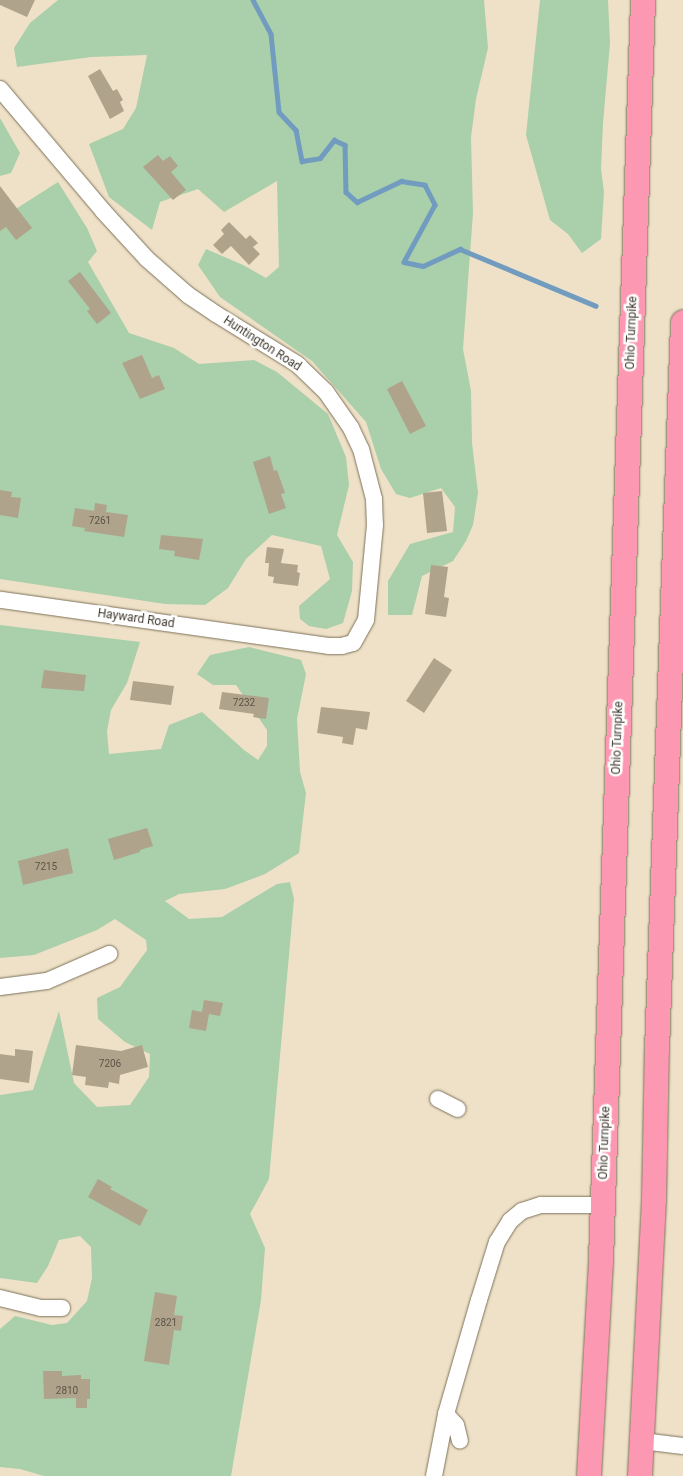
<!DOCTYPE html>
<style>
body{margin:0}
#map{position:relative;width:683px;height:1476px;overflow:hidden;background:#eee1c7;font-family:Roboto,sans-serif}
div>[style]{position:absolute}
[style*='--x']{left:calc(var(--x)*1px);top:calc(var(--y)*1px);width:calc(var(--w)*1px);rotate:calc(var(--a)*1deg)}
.green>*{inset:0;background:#aacfab}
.stream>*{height:4.5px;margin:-2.25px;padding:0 2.25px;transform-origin:2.25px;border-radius:2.25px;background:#719cc0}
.building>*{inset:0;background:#afa38b}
.roads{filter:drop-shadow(0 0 1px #7d725a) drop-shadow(0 0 1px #7d725a)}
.minor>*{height:16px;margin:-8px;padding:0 8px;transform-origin:8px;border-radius:8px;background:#fff}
.highway>*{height:24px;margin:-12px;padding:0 12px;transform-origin:12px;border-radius:12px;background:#fc98b2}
span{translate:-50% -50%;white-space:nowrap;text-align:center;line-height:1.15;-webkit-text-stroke:5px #fff;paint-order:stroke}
.number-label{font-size:10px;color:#5b5446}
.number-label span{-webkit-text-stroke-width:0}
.street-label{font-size:12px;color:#3f392f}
</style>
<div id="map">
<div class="green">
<i style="clip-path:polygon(58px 0,484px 0,488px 48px,476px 99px,471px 137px,473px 213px,463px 349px,471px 391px,472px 443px,478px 493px,473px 525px,466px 541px,453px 561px,422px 576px,412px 615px,388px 615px,388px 581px,410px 544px,453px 532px,455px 507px,441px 488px,410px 498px,396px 494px,381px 469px,366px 422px,312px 361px,220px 297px,198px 265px,206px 249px,243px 265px,266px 278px,279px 267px,277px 181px,224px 212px,198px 189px,160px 202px,152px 230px,109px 197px,89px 144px,123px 129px,136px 108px,147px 55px,91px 57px,17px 67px,14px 48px,30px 23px)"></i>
<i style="clip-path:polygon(540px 0,608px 0,610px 43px,603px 123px,601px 169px,604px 192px,601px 239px,582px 253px,568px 234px,550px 220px,526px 135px)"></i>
<i style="clip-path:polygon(0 118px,20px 153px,11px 173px,0 176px)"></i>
<i style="clip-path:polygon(58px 182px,87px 228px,97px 251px,88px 262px,129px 333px,174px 348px,199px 364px,254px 360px,277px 372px,328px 414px,346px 457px,349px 485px,337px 535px,353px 562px,352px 591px,343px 623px,326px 629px,309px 626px,300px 619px,299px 606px,330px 579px,321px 546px,272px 535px,246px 559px,228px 588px,205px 605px,165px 604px,0 579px,0 219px)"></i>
<i style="clip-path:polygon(0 625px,140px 642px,127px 683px,111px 710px,107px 731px,109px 754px,161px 749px,169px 725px,202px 712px,244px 750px,258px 760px,267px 746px,267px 730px,236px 685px,213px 685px,197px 674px,210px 655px,249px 647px,301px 660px,306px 674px,297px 719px,300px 772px,306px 793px,299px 853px,265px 874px,225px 889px,179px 894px,165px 901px,189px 919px,222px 917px,277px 884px,290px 882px,294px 899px,269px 1179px,250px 1214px,265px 1248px,261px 1300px,231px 1476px,44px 1476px,20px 1469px,0 1467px,0 1329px,15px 1316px,52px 1325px,67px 1323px,87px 1301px,92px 1278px,91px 1247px,80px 1236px,59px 1240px,48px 1266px,37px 1283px,0 1278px,0 1095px,33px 1090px,59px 1011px,74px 1083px,97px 1107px,130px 1105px,149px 1077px,150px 1054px,125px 1042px,98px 1019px,97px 998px,120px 987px,147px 950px,146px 940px,115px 919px,97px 930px,34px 955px,0 958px)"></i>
</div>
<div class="stream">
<i style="--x:253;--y:0;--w:38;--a:62"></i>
<i style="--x:271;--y:34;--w:78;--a:84.1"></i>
<i style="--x:279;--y:112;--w:25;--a:47"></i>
<i style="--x:296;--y:130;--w:32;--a:79"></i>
<i style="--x:302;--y:161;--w:18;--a:-9"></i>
<i style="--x:320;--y:158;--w:23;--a:-52"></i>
<i style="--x:334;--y:140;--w:12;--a:24"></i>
<i style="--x:345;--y:145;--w:47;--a:88.8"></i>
<i style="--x:346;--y:192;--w:15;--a:42"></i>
<i style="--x:357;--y:202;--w:49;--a:-25.5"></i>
<i style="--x:401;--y:181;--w:24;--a:9"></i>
<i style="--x:425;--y:185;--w:22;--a:63"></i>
<i style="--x:435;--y:205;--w:65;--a:118.5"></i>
<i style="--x:404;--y:262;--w:19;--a:12"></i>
<i style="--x:423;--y:266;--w:41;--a:-24.7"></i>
<i style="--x:460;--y:249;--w:147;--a:22.7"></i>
</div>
<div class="building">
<i style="clip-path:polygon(0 0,35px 0,27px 17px,0 5px)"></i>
<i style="clip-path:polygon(100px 69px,113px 91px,117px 89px,123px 100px,120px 102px,124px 111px,110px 119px,88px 76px)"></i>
<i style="clip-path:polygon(158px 155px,163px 161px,170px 156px,178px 166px,171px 172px,186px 190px,173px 200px,143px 167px)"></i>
<i style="clip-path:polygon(0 186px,32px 228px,16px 240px,6px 227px,0 231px)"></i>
<i style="clip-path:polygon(229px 222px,246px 239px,250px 235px,258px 243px,253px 247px,260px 254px,249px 265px,231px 246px,222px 254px,213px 245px,224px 234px,221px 230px)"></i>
<i style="clip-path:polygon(80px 272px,111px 313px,97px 324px,87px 311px,90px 309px,68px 281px)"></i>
<i style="clip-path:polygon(142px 355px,152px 378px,159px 375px,165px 389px,140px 399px,122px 363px)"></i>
<i style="clip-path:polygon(402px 381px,426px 426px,410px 434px,387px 389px)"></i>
<i style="clip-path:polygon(270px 456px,274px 471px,277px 470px,285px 493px,281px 494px,286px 508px,269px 514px,253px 462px)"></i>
<i style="clip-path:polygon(0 490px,12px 492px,11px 497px,21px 498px,18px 518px,0 515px)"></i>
<i style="clip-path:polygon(442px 491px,447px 531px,427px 533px,423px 493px)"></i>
<i style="clip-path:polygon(95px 503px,107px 505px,106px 512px,128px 515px,124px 537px,84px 531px,85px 528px,72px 526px,75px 508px,94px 511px)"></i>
<i style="clip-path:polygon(161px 535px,203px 539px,199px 560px,174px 556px,175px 551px,159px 549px)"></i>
<i style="clip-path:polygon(267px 547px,284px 549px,281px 563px,298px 565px,297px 572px,300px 573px,298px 586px,273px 583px,274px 577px,268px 576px,269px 563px,265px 563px)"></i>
<i style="clip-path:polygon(431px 565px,448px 567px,444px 597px,449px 598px,446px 617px,425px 614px)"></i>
<i style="clip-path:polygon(434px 658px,452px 670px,424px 713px,406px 701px)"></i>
<i style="clip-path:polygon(44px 670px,86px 675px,84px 691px,41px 688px)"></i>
<i style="clip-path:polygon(133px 681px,174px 686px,171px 705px,130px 700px)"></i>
<i style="clip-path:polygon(222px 692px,269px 698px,266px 719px,253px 717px,254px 714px,219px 709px)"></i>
<i style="clip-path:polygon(321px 707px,370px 712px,367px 730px,356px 728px,353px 745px,342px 743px,343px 737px,317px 733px)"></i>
<i style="clip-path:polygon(147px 828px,153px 846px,140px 850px,140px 852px,114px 860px,108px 839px)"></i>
<i style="clip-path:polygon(68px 848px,73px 873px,23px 885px,18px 861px)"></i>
<i style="clip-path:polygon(204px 1000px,223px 1003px,220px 1016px,209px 1014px,206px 1031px,189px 1028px,192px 1010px,202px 1012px)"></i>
<i style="clip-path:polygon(76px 1045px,121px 1051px,142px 1045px,148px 1067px,120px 1075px,119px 1084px,109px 1082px,108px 1088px,85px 1085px,86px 1077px,72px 1075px)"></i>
<i style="clip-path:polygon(15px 1049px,33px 1051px,29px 1083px,0 1079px,0 1054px,15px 1056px)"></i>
<i style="clip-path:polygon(98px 1179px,112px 1187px,110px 1189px,148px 1210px,140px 1226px,88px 1197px)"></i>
<i style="clip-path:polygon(155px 1292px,177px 1296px,174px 1315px,183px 1316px,181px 1331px,174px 1330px,169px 1365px,144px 1361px)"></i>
<i style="clip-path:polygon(43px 1371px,62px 1371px,62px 1376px,81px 1375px,81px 1379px,90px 1379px,90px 1399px,87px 1399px,87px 1408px,76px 1408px,76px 1398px,44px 1399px)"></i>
</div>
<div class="roads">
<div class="minor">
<i style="--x:0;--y:89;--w:160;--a:49.8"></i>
<i style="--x:103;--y:211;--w:65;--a:47.5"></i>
<i style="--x:147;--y:259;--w:55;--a:41.3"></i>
<i style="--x:188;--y:295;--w:34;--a:34"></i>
<i style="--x:216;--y:314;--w:95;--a:31.7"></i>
<i style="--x:297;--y:364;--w:40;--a:44"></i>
<i style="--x:326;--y:392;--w:44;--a:55.2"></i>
<i style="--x:351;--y:428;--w:23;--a:65"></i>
<i style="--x:361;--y:449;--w:52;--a:75.4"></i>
<i style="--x:374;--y:499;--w:26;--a:88"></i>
<i style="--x:375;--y:525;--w:95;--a:95.4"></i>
<i style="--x:366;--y:620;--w:26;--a:119"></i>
<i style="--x:353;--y:643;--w:11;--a:165"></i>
<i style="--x:342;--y:646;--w:13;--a:180"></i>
<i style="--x:329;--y:646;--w:332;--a:-172"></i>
<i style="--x:0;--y:987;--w:47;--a:-7.3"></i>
<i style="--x:47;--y:981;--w:68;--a:-23.5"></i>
<i style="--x:438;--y:1099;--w:22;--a:27"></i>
<i style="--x:0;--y:1298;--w:42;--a:13.7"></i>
<i style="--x:41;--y:1308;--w:21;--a:0"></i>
<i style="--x:446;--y:1414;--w:15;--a:48"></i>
<i style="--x:456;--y:1425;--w:16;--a:76"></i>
<i style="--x:642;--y:1441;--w:41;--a:7"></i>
<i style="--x:434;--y:1476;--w:63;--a:-79"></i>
<i style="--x:446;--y:1414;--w:119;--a:-73.9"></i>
<i style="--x:479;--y:1300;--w:61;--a:-72.8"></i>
<i style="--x:497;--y:1242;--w:25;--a:-58"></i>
<i style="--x:510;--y:1221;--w:16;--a:-40"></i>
<i style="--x:522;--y:1211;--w:20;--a:-18"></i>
<i style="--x:541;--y:1205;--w:62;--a:0"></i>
</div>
<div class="highway">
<i style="--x:589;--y:1476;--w:215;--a:-86.8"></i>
<i style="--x:601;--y:1261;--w:1262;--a:-88.09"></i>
<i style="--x:640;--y:1476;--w:275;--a:-87.1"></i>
<i style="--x:654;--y:1201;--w:151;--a:-88.9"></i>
<i style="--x:657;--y:1050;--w:728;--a:-87.95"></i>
</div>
</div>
<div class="number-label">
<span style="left:100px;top:521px">7261</span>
<span style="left:244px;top:703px">7232</span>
<span style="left:46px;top:867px">7215</span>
<span style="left:110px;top:1064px">7206</span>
<span style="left:166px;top:1323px">2821</span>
<span style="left:67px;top:1391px">2810</span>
</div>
<div class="street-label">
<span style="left:632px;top:333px;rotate:-88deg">Ohio Turnpike</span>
<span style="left:262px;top:344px;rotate:33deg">Huntington Road</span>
<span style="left:136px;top:619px;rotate:8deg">Hayward Road</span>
<span style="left:618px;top:738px;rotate:-88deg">Ohio Turnpike</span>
<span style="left:605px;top:1143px;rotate:-88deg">Ohio Turnpike</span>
</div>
</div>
